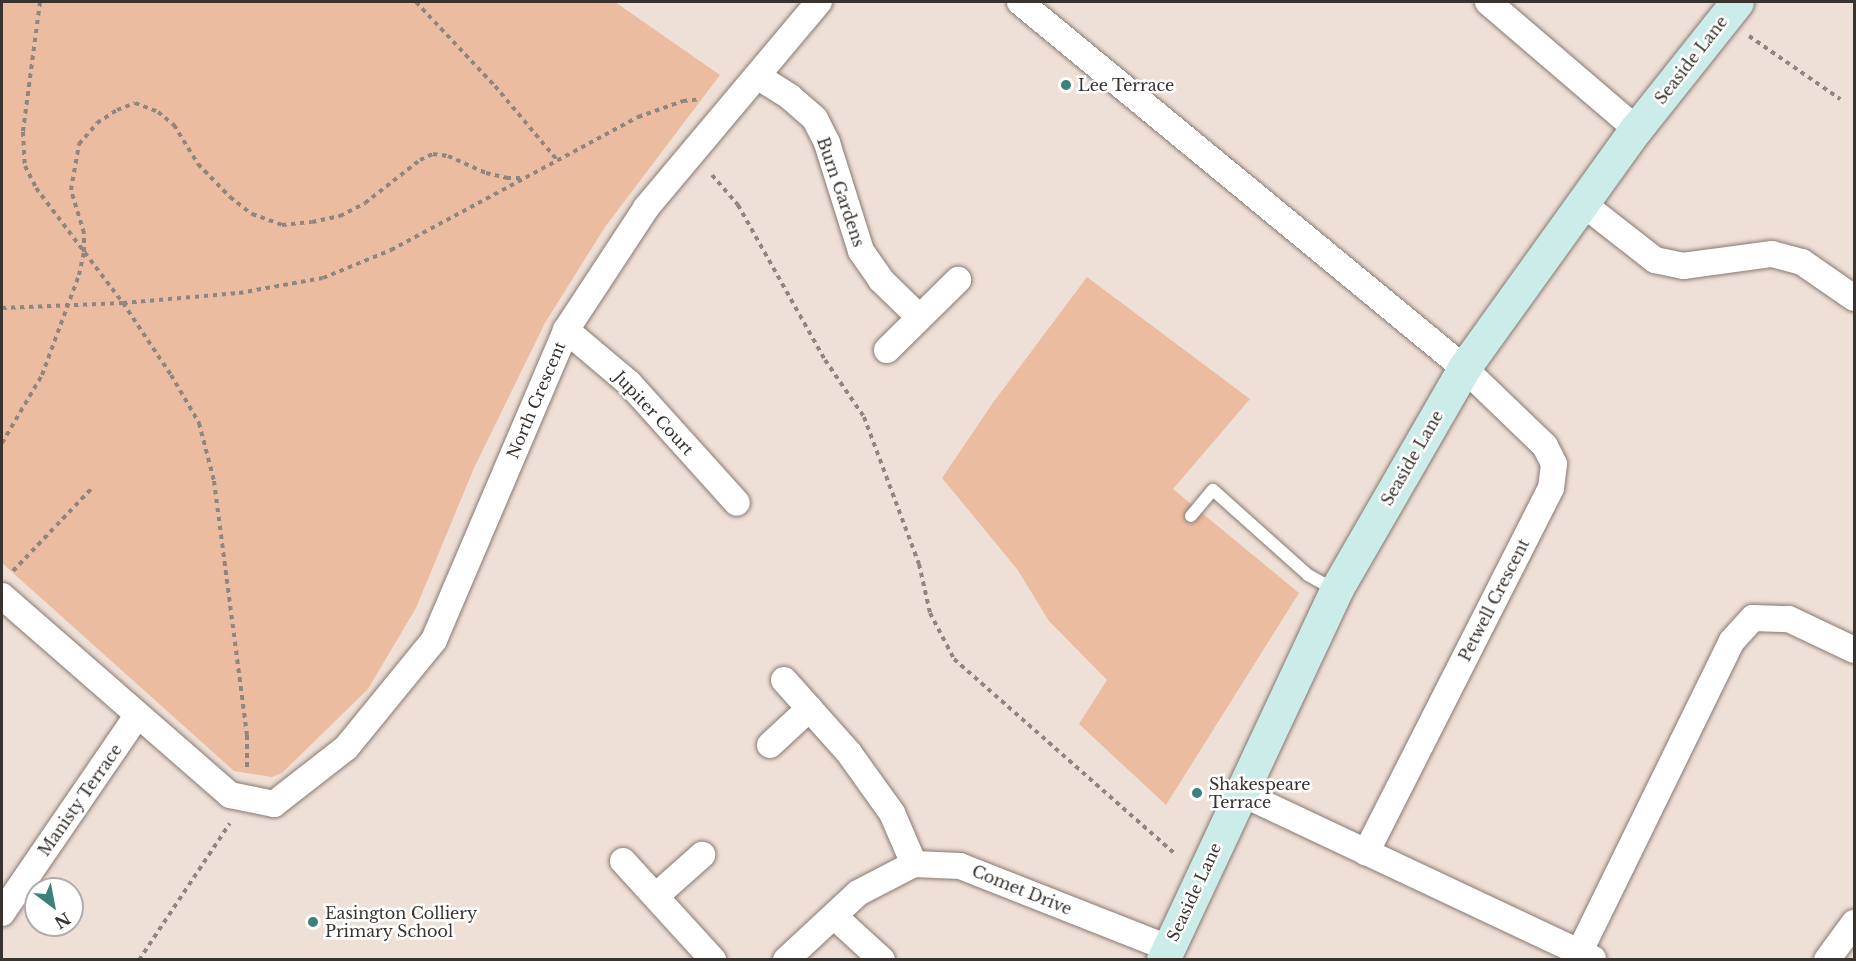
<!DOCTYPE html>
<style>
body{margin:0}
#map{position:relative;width:1856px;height:961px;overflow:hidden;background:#efe0d7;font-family:"Libre Baskerville",serif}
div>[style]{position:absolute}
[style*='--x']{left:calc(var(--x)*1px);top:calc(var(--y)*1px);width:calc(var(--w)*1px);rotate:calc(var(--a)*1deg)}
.green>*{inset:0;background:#ecbca1}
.path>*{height:4px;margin-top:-2px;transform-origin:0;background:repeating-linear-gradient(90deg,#908680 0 4.5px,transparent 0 9px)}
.roads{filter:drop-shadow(0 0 2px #877972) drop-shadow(0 0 2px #877972)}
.lane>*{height:12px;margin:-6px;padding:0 6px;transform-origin:6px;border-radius:6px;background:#fff}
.street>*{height:26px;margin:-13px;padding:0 13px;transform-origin:13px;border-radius:13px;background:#fff}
.secondary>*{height:33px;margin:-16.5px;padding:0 16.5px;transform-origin:16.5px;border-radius:16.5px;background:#cbece8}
.dots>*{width:16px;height:16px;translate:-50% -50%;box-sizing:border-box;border:3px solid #fff;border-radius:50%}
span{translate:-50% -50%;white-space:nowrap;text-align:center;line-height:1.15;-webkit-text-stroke:5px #fff;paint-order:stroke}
.street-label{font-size:16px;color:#393330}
.poi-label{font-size:16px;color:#393330}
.left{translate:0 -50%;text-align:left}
.frame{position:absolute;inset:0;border:3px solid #393330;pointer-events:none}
.north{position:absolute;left:24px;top:877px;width:60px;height:60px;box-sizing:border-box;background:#fff;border:2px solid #b0adac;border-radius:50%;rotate:148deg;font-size:16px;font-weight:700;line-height:24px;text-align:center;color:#393330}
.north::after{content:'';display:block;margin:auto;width:21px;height:27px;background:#3c827a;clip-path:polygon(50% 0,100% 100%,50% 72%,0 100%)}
</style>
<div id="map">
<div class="green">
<i style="clip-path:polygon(2px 2px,615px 2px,720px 75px,605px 227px,545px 323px,474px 468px,416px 608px,368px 689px,282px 773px,272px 777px,234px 771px,2px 563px)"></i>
<i style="clip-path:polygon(1087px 277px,1250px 399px,1173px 489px,1299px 593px,1166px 805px,1079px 724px,1107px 680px,1049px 621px,1017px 569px,942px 478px,992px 404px)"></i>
</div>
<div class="path">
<i style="--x:40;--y:2;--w:131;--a:97.5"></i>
<i style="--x:23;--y:132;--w:34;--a:87"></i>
<i style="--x:25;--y:166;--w:25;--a:63"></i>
<i style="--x:36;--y:188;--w:144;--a:52.9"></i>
<i style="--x:123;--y:303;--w:87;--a:56.3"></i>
<i style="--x:171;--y:375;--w:56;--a:59.7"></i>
<i style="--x:199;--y:423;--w:60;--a:75.5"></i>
<i style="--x:214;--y:481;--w:256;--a:82.6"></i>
<i style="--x:247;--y:735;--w:35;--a:90"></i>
<i style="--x:416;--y:2;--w:115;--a:46.8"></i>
<i style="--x:495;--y:86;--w:98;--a:50"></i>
<i style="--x:1749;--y:36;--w:111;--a:34.7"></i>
<i style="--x:712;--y:175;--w:40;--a:49"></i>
<i style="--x:738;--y:205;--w:178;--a:60.7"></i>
<i style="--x:825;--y:360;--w:69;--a:55.6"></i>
<i style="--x:864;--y:417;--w:157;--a:69.5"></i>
<i style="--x:919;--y:564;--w:50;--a:77.3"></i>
<i style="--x:930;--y:613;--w:52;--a:62.4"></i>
<i style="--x:954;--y:659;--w:296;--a:41.4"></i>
<i style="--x:2;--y:308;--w:121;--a:-2.4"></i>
<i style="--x:123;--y:303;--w:116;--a:-4.9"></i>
<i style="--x:239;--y:293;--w:85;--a:-10.1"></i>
<i style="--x:323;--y:278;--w:74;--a:-22.4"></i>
<i style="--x:391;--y:250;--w:281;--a:-28.3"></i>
<i style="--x:638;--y:117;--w:48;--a:-19.6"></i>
<i style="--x:683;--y:101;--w:18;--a:-6"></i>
<i style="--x:2;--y:443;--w:79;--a:-59.5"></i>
<i style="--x:42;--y:375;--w:107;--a:-69.7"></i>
<i style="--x:79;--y:275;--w:24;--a:-78"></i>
<i style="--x:84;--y:252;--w:19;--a:-90"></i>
<i style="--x:84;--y:233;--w:45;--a:-106.8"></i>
<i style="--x:71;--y:190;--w:47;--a:-80.1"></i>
<i style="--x:79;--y:144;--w:28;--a:-49"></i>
<i style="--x:97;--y:123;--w:24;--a:-33"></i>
<i style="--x:117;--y:110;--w:19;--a:-21"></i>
<i style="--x:135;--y:103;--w:25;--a:21"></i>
<i style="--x:158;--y:112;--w:21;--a:39"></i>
<i style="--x:174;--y:125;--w:46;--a:58.4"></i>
<i style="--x:198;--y:164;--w:46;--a:45.9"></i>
<i style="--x:230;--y:197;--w:28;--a:38"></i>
<i style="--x:252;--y:214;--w:32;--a:20"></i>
<i style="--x:282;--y:225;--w:30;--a:-6"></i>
<i style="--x:312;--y:222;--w:29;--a:-12"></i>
<i style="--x:340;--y:216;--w:28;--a:-27"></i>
<i style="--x:365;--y:203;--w:70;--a:-38"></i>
<i style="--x:420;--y:160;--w:14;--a:-25"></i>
<i style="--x:433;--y:154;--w:15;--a:8"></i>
<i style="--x:448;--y:156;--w:42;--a:24.1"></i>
<i style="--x:486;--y:173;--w:22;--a:13"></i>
<i style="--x:507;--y:178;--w:18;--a:0"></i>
<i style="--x:13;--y:571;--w:113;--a:-46.4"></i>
<i style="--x:139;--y:960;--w:164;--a:-56.4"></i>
</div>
<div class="roads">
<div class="lane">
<i style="--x:1191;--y:516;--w:34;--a:-50"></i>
<i style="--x:1213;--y:490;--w:127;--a:41.8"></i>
<i style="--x:1308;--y:575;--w:31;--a:29"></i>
</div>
<div class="street">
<i style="--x:1020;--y:2;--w:575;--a:39.5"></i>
<i style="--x:1464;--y:368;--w:112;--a:43.9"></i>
<i style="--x:1545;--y:446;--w:20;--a:63"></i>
<i style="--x:1554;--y:464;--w:24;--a:97"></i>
<i style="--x:1551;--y:488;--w:409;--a:116.9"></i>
<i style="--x:1488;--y:2;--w:195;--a:40.6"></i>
<i style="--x:757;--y:76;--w:39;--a:32"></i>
<i style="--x:790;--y:97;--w:33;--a:41"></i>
<i style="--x:815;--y:119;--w:27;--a:63"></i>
<i style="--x:827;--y:143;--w:113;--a:72.5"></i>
<i style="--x:861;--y:251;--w:35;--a:55"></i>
<i style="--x:881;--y:280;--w:52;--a:44.2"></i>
<i style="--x:1582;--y:203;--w:93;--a:38"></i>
<i style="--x:1655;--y:260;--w:29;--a:12"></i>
<i style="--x:1683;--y:266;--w:90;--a:-7.7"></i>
<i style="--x:1772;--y:254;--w:31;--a:15"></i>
<i style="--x:1802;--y:262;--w:63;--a:34.7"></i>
<i style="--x:566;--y:330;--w:82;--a:40.1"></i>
<i style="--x:629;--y:383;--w:161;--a:48"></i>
<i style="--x:887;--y:350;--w:100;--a:-44.6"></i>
<i style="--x:2;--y:596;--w:303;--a:41.1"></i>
<i style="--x:230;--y:795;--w:45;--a:11.6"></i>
<i style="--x:274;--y:804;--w:91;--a:-37.9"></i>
<i style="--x:346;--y:748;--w:139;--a:-50.8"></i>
<i style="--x:434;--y:640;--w:337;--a:-66.9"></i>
<i style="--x:566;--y:330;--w:146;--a:-56.7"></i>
<i style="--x:646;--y:208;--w:269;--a:-50"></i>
<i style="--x:784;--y:680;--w:98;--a:48.3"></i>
<i style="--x:849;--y:753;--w:74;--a:54.4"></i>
<i style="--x:892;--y:813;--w:56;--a:66.7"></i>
<i style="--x:770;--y:745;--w:54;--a:-42.8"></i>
<i style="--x:1241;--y:793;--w:389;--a:25.2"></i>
<i style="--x:623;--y:861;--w:134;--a:47.7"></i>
<i style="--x:656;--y:896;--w:62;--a:-41.7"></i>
<i style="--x:2;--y:913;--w:239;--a:-55.6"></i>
<i style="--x:834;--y:916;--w:65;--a:42.5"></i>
<i style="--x:1579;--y:953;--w:347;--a:-63.9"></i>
<i style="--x:1732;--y:641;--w:31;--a:-48"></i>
<i style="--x:1753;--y:618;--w:36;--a:2"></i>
<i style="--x:1789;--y:619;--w:72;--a:25.5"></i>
<i style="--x:786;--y:960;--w:98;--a:-42.9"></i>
<i style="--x:858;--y:893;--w:63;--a:-27.4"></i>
<i style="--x:914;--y:864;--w:46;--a:2.5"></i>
<i style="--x:960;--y:866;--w:224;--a:21.5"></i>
<i style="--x:1827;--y:960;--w:46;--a:-53.9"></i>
</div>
<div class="secondary">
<i style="--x:1163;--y:960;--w:408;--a:-64.9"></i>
<i style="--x:1336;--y:590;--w:256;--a:-60"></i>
<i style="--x:1464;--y:368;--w:294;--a:-54.3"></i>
<i style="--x:1636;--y:129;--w:162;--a:-51.5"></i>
</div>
</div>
<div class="dots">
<i style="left:1066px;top:85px;background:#3c827a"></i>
<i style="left:1197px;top:793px;background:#3c827a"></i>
<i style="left:313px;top:922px;background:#3c827a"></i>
</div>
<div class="street-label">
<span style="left:1691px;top:60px;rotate:-52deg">Seaside Lane</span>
<span style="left:841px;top:192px;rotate:71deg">Burn Gardens</span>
<span style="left:536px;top:400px;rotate:-67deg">North Crescent</span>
<span style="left:654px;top:413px;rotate:47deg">Jupiter Court</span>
<span style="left:1412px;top:458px;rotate:-60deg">Seaside Lane</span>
<span style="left:1494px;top:600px;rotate:-63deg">Petwell Crescent</span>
<span style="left:80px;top:800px;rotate:-55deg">Manisty Terrace</span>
<span style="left:1022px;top:890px;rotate:22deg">Comet Drive</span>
<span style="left:1194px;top:892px;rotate:-65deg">Seaside Lane</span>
</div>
<div class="poi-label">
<span class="left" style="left:1078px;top:85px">Lee Terrace</span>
<span class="left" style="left:1209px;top:793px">Shakespeare<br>Terrace</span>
<span class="left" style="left:325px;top:922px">Easington Colliery<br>Primary School</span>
</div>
<div class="frame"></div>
<div class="north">N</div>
</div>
